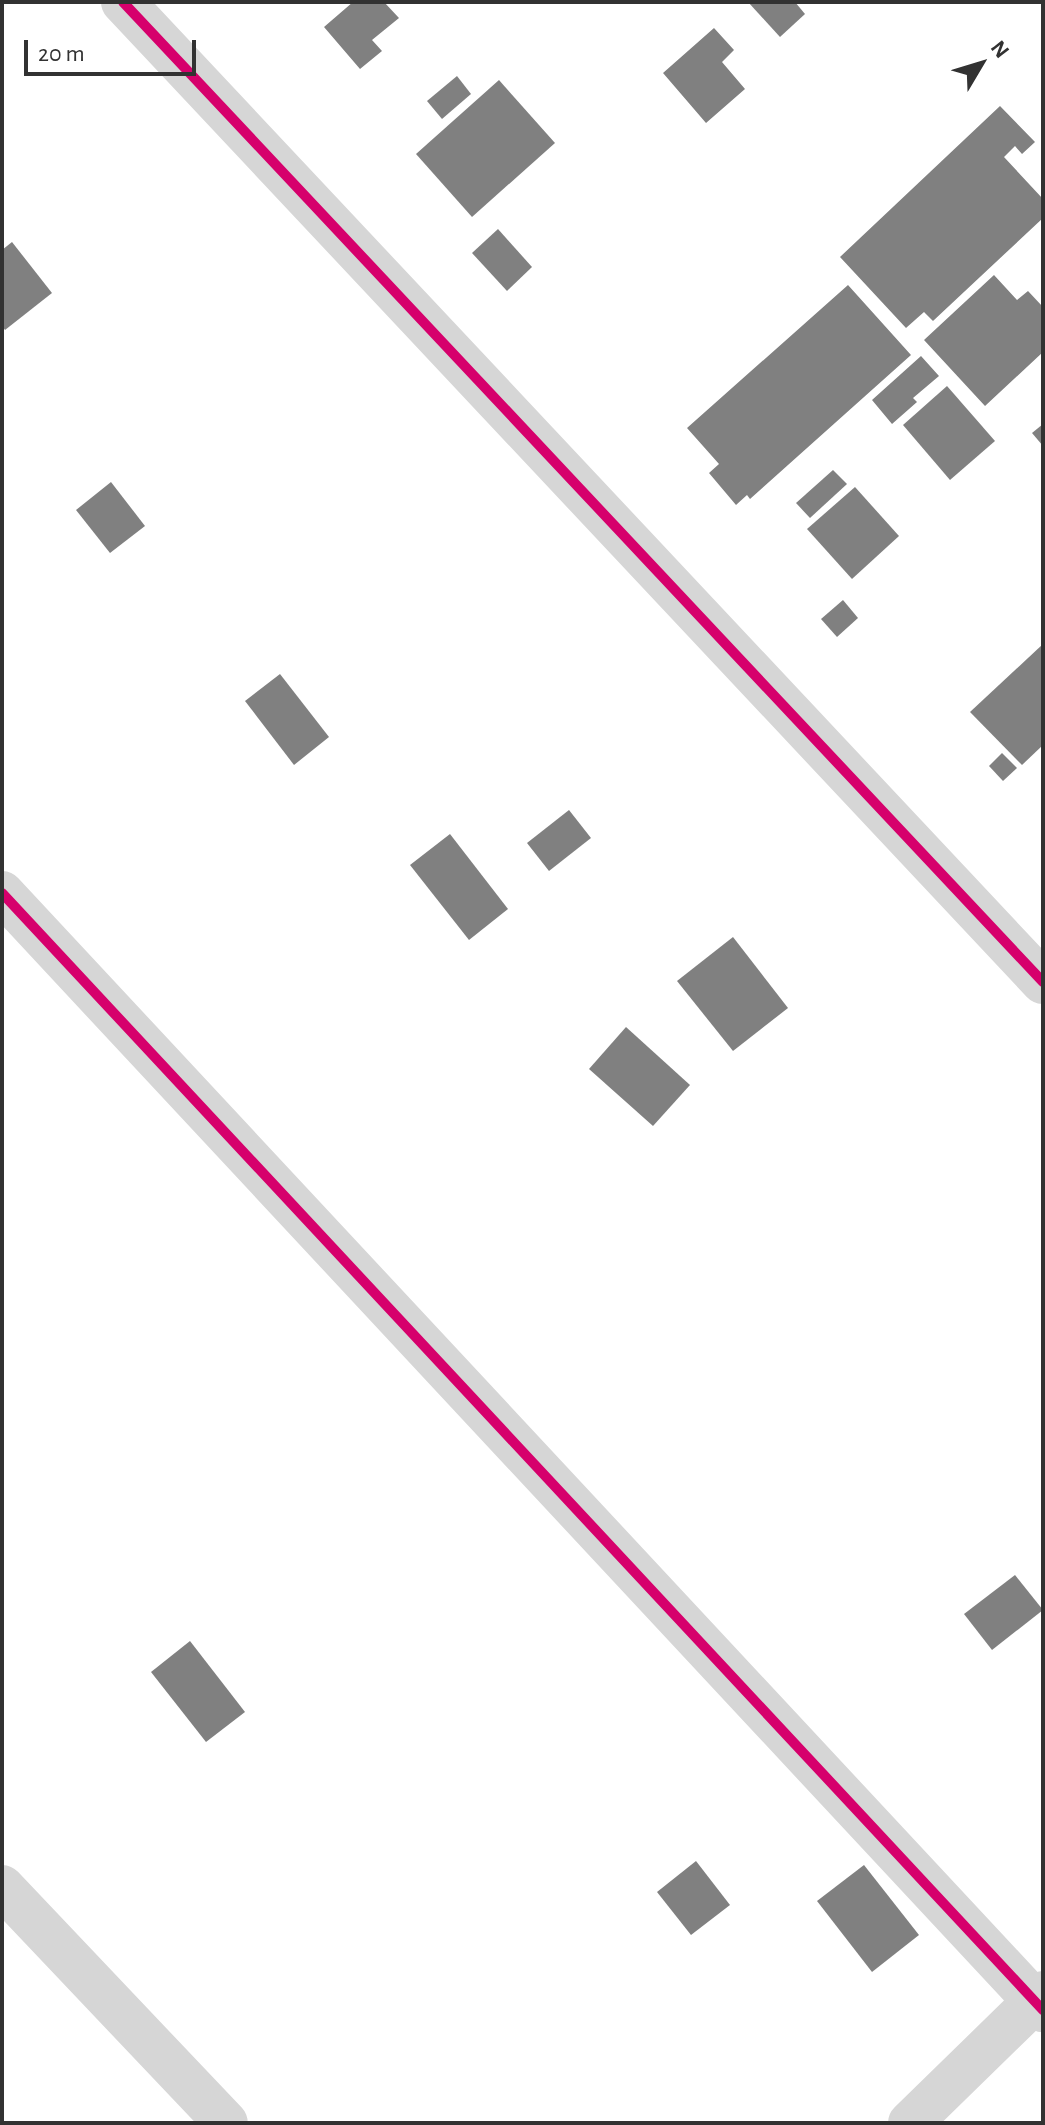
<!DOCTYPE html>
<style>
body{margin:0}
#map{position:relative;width:1045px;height:2125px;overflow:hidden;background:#fff;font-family:"Alegreya Sans",sans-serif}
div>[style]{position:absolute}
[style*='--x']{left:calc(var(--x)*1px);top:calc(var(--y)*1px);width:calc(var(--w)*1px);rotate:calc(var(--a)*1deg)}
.building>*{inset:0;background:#808080}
.minor>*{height:44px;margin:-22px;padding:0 22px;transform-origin:22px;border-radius:22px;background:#d6d6d6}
.cycleway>*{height:10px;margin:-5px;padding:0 5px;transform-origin:5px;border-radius:5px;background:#d6006c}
span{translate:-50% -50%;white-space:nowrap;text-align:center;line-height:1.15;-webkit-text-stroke:8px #fff;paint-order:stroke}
.frame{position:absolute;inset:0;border:4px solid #323232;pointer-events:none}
.north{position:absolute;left:941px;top:24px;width:80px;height:80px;-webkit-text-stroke:6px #fff;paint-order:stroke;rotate:52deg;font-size:22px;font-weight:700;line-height:32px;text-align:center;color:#323232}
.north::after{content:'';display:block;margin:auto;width:28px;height:36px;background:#323232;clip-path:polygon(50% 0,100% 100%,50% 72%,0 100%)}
.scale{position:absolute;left:24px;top:40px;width:172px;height:36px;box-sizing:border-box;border:4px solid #323232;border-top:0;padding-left:10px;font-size:24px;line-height:28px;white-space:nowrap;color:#323232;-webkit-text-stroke:6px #fff;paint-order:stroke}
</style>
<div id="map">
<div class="building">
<i style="clip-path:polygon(353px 2px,384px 2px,399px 18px,372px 40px,382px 51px,360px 69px,324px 27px)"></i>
<i style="clip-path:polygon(748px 2px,795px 2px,805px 14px,780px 37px)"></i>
<i style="clip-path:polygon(714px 28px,734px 50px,722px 62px,745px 89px,706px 123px,663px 73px)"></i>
<i style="clip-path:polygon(457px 76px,471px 94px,442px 119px,427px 101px)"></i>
<i style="clip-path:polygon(499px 80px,555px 143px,472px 217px,416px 154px)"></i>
<i style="clip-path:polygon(1000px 106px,1035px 142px,1022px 154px,1015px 146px,1004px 157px,1043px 199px,1043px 218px,933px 321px,924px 312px,906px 328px,840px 257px)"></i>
<i style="clip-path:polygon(498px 229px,532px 267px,507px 291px,472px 253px)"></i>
<i style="clip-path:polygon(12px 242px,52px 293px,5px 330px,2px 326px,2px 250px)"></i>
<i style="clip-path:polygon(994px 275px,1017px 300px,1028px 291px,1043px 307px,1043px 352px,985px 406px,924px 340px)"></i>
<i style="clip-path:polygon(848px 285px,911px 355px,750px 499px,747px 495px,736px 505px,709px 473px,719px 464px,687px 428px)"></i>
<i style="clip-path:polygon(921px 356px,939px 376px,913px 398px,917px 402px,892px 424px,872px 400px)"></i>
<i style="clip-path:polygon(947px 386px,995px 441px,950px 480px,903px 425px)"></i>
<i style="clip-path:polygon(1043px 424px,1043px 446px,1032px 433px)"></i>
<i style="clip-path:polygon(833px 470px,847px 484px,810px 518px,796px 503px)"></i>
<i style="clip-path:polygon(111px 482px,145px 526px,110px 553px,76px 510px)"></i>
<i style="clip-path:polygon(855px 487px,899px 536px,852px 579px,807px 529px)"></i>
<i style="clip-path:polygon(843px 600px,858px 618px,837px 637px,821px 619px)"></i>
<i style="clip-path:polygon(1043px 644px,1043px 745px,1022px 765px,970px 712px)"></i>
<i style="clip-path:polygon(280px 674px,329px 737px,294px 765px,245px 701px)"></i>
<i style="clip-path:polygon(1002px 753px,1017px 768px,1003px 781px,989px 766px)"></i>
<i style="clip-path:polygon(569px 810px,591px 838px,549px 871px,527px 843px)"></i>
<i style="clip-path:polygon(450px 834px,508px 909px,469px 940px,410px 865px)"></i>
<i style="clip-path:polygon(733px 937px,788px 1008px,733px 1051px,677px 981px)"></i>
<i style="clip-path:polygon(626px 1027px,690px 1085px,653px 1126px,589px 1069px)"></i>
<i style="clip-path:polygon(1015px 1575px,1043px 1610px,992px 1650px,964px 1614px)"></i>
<i style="clip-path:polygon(190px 1641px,245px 1712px,206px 1742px,151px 1672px)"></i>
<i style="clip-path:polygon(696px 1861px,730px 1905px,691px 1935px,657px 1892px)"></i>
<i style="clip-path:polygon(864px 1865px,919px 1935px,872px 1972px,817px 1901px)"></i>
</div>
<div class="minor">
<i style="--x:123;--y:2;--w:1344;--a:46.81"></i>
<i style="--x:2;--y:893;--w:1527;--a:47.02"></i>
<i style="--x:2;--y:1887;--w:325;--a:46.5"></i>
<i style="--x:910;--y:2123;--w:186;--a:-44.3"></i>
</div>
<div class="cycleway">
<i style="--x:123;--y:2;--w:1344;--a:46.81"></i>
<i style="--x:2;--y:893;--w:1527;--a:47.02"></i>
</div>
<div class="frame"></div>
<div class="north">N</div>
<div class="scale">20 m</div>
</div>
